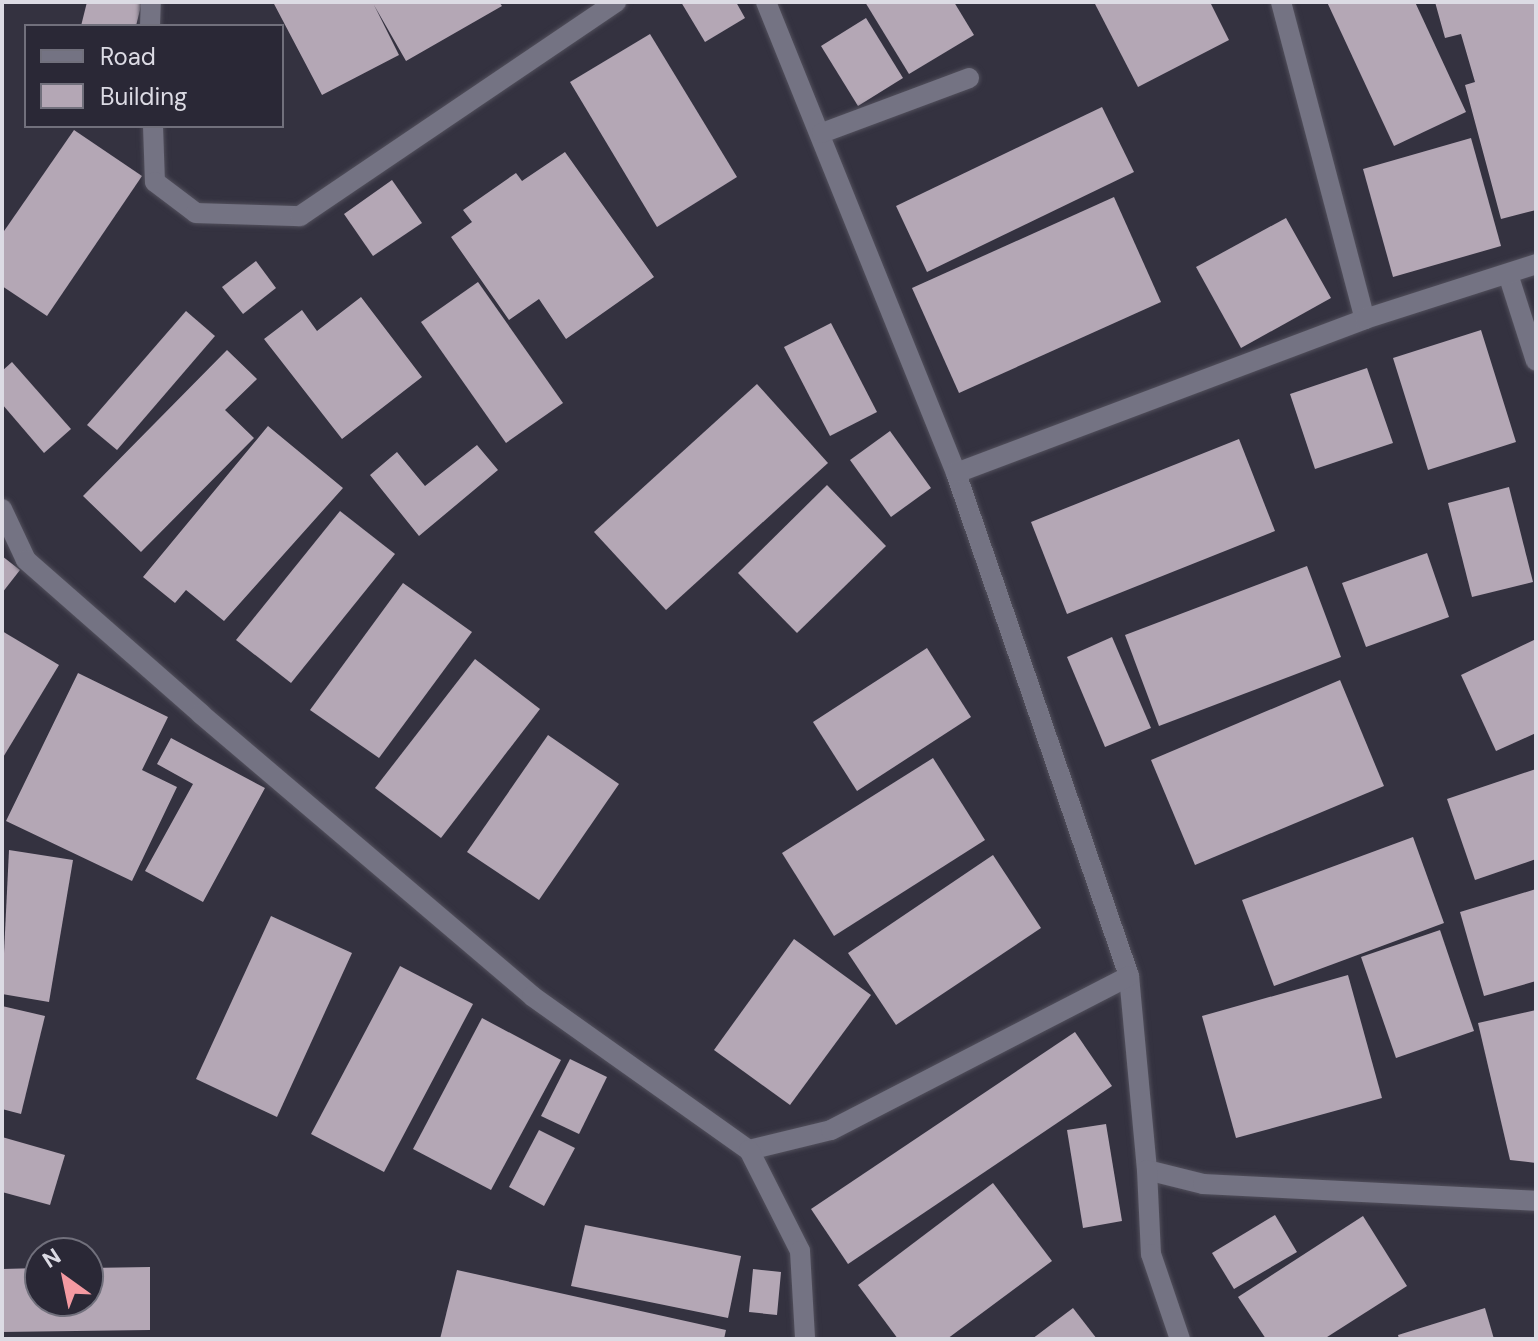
<!DOCTYPE html>
<style>
body{margin:0}
#map{position:relative;width:1538px;height:1341px;overflow:hidden;background:#343240;font-family:"DM Sans",sans-serif}
div>[style]{position:absolute}
[style*='--x']{left:calc(var(--x)*1px);top:calc(var(--y)*1px);width:calc(var(--w)*1px);rotate:calc(var(--a)*1deg)}
.building>*{inset:0;background:#b4a7b5}
.roads{filter:drop-shadow(0 0 2px #52505c) drop-shadow(0 0 2px #52505c)}
.minor>*{height:20px;margin:-10px;padding:0 10px;transform-origin:10px;border-radius:10px;background:#747383}
span{translate:-50% -50%;white-space:nowrap;text-align:center;line-height:1.15;-webkit-text-stroke:8px #2a2836;paint-order:stroke}
.frame{position:absolute;inset:0;border:4px solid #dcdbe4;pointer-events:none}
.legend{position:absolute;left:24px;top:24px;width:260px;height:104px;box-sizing:border-box;background:#2a2836;border:2px solid #71707c;margin:0;padding:10px 14px;list-style:none;font-size:24px;color:#dcdbe4}
.legend li{display:flex;align-items:center;gap:16px;height:40px}
.legend b{width:40px;border:2px solid #71707c}
.north{position:absolute;left:24px;top:1237px;width:80px;height:80px;box-sizing:border-box;background:#2a2836;border:2px solid #71707c;border-radius:50%;rotate:327deg;font-size:22px;font-weight:700;line-height:32px;text-align:center;color:#dcdbe4}
.north::after{content:'';display:block;margin:auto;width:28px;height:36px;background:#f49aa2;clip-path:polygon(50% 0,100% 100%,50% 72%,0 100%)}
</style>
<div id="map">
<div class="building">
<i style="clip-path:polygon(87px 2px,142px 2px,136px 26px,81px 26px)"></i>
<i style="clip-path:polygon(273px 2px,499px 2px,502px 6px,406px 61px,374px 5px,399px 55px,322px 95px)"></i>
<i style="clip-path:polygon(681px 2px,736px 2px,745px 18px,705px 42px)"></i>
<i style="clip-path:polygon(865px 2px,954px 2px,974px 35px,909px 74px)"></i>
<i style="clip-path:polygon(1094px 2px,1210px 2px,1229px 40px,1138px 87px)"></i>
<i style="clip-path:polygon(1327px 2px,1415px 2px,1466px 112px,1394px 146px)"></i>
<i style="clip-path:polygon(1435px 2px,1536px 2px,1536px 210px,1501px 219px,1465px 85px,1475px 82px,1461px 34px,1445px 38px)"></i>
<i style="clip-path:polygon(866px 18px,903px 78px,858px 106px,821px 46px)"></i>
<i style="clip-path:polygon(650px 34px,737px 177px,657px 227px,570px 82px)"></i>
<i style="clip-path:polygon(1102px 107px,1134px 172px,927px 272px,896px 206px)"></i>
<i style="clip-path:polygon(74px 130px,142px 176px,47px 316px,2px 286px,2px 234px)"></i>
<i style="clip-path:polygon(1471px 138px,1501px 246px,1393px 277px,1363px 169px)"></i>
<i style="clip-path:polygon(565px 152px,654px 277px,566px 339px,539px 299px,509px 320px,451px 237px,472px 222px,463px 210px,516px 173px,522px 181px)"></i>
<i style="clip-path:polygon(392px 180px,422px 223px,373px 256px,344px 214px)"></i>
<i style="clip-path:polygon(1114px 197px,1161px 302px,959px 393px,912px 288px)"></i>
<i style="clip-path:polygon(1286px 218px,1331px 298px,1241px 348px,1196px 267px)"></i>
<i style="clip-path:polygon(256px 261px,276px 288px,243px 314px,222px 287px)"></i>
<i style="clip-path:polygon(478px 282px,563px 403px,506px 443px,421px 322px)"></i>
<i style="clip-path:polygon(361px 297px,422px 377px,342px 439px,264px 339px,302px 310px,317px 331px)"></i>
<i style="clip-path:polygon(186px 311px,215px 336px,117px 450px,87px 425px)"></i>
<i style="clip-path:polygon(831px 323px,877px 412px,830px 436px,784px 347px)"></i>
<i style="clip-path:polygon(1481px 330px,1516px 442px,1428px 470px,1393px 358px)"></i>
<i style="clip-path:polygon(227px 350px,257px 379px,225px 410px,254px 438px,141px 552px,83px 496px)"></i>
<i style="clip-path:polygon(12px 362px,71px 429px,44px 453px,2px 404px,2px 371px)"></i>
<i style="clip-path:polygon(1367px 368px,1393px 443px,1315px 469px,1290px 394px)"></i>
<i style="clip-path:polygon(757px 384px,828px 463px,666px 610px,594px 532px)"></i>
<i style="clip-path:polygon(268px 426px,343px 488px,224px 621px,186px 590px,175px 603px,143px 577px)"></i>
<i style="clip-path:polygon(890px 431px,931px 488px,891px 517px,850px 460px)"></i>
<i style="clip-path:polygon(1239px 439px,1275px 531px,1067px 614px,1031px 522px)"></i>
<i style="clip-path:polygon(477px 445px,498px 470px,419px 536px,370px 475px,397px 452px,425px 486px)"></i>
<i style="clip-path:polygon(827px 485px,886px 546px,797px 633px,738px 573px)"></i>
<i style="clip-path:polygon(1509px 487px,1533px 582px,1472px 597px,1448px 503px)"></i>
<i style="clip-path:polygon(340px 511px,395px 554px,291px 683px,236px 640px)"></i>
<i style="clip-path:polygon(1427px 553px,1449px 617px,1366px 647px,1342px 583px)"></i>
<i style="clip-path:polygon(2px 556px,20px 570px,2px 593px)"></i>
<i style="clip-path:polygon(1307px 566px,1341px 657px,1159px 726px,1125px 635px)"></i>
<i style="clip-path:polygon(403px 583px,472px 632px,379px 758px,310px 710px)"></i>
<i style="clip-path:polygon(2px 631px,59px 665px,2px 759px)"></i>
<i style="clip-path:polygon(1112px 637px,1151px 728px,1105px 747px,1067px 657px)"></i>
<i style="clip-path:polygon(1536px 639px,1536px 733px,1496px 751px,1461px 675px)"></i>
<i style="clip-path:polygon(927px 648px,971px 717px,857px 791px,813px 722px)"></i>
<i style="clip-path:polygon(475px 659px,540px 709px,441px 838px,375px 788px)"></i>
<i style="clip-path:polygon(78px 673px,168px 717px,142px 770px,177px 787px,132px 881px,6px 821px)"></i>
<i style="clip-path:polygon(1340px 680px,1384px 786px,1195px 865px,1151px 760px)"></i>
<i style="clip-path:polygon(548px 735px,619px 784px,539px 900px,467px 852px)"></i>
<i style="clip-path:polygon(171px 738px,265px 788px,203px 902px,145px 871px,193px 784px,157px 764px)"></i>
<i style="clip-path:polygon(933px 758px,985px 840px,834px 936px,782px 853px)"></i>
<i style="clip-path:polygon(1536px 769px,1536px 859px,1475px 880px,1447px 799px)"></i>
<i style="clip-path:polygon(1413px 837px,1444px 923px,1274px 986px,1242px 900px)"></i>
<i style="clip-path:polygon(9px 850px,73px 860px,49px 1002px,2px 994px)"></i>
<i style="clip-path:polygon(993px 855px,1041px 928px,896px 1025px,848px 953px)"></i>
<i style="clip-path:polygon(1536px 889px,1536px 981px,1484px 996px,1460px 912px)"></i>
<i style="clip-path:polygon(271px 916px,352px 953px,277px 1117px,196px 1079px)"></i>
<i style="clip-path:polygon(1440px 930px,1474px 1031px,1396px 1058px,1361px 957px)"></i>
<i style="clip-path:polygon(794px 939px,871px 995px,790px 1105px,714px 1050px)"></i>
<i style="clip-path:polygon(400px 966px,473px 1004px,384px 1172px,311px 1134px)"></i>
<i style="clip-path:polygon(1348px 975px,1382px 1098px,1236px 1138px,1202px 1016px)"></i>
<i style="clip-path:polygon(2px 1006px,45px 1016px,21px 1114px,2px 1109px)"></i>
<i style="clip-path:polygon(1536px 1010px,1536px 1163px,1510px 1160px,1478px 1023px)"></i>
<i style="clip-path:polygon(482px 1018px,561px 1060px,491px 1190px,413px 1149px)"></i>
<i style="clip-path:polygon(1075px 1032px,1112px 1086px,848px 1264px,811px 1209px)"></i>
<i style="clip-path:polygon(570px 1059px,607px 1077px,579px 1134px,541px 1116px)"></i>
<i style="clip-path:polygon(1106px 1124px,1122px 1221px,1083px 1228px,1067px 1130px)"></i>
<i style="clip-path:polygon(539px 1130px,575px 1148px,544px 1206px,509px 1187px)"></i>
<i style="clip-path:polygon(2px 1137px,65px 1155px,50px 1205px,2px 1192px)"></i>
<i style="clip-path:polygon(993px 1183px,1052px 1261px,947px 1339px,898px 1339px,858px 1285px)"></i>
<i style="clip-path:polygon(1275px 1215px,1297px 1252px,1234px 1289px,1212px 1253px)"></i>
<i style="clip-path:polygon(1363px 1216px,1407px 1286px,1324px 1339px,1266px 1339px,1238px 1297px)"></i>
<i style="clip-path:polygon(585px 1225px,741px 1256px,728px 1318px,571px 1286px)"></i>
<i style="clip-path:polygon(150px 1267px,150px 1330px,2px 1332px,2px 1269px,40px 1268px,40px 1301px,88px 1301px,88px 1268px)"></i>
<i style="clip-path:polygon(753px 1269px,781px 1272px,777px 1315px,749px 1312px)"></i>
<i style="clip-path:polygon(457px 1270px,726px 1330px,724px 1339px,440px 1339px)"></i>
<i style="clip-path:polygon(1073px 1308px,1097px 1339px,1032px 1339px)"></i>
<i style="clip-path:polygon(1485px 1308px,1494px 1339px,1399px 1339px,1398px 1335px)"></i>
</div>
<div class="roads">
<div class="minor">
<i style="--x:766;--y:2;--w:508;--a:68.03"></i>
<i style="--x:956;--y:473;--w:532;--a:71.02"></i>
<i style="--x:1129;--y:976;--w:195;--a:84.7"></i>
<i style="--x:1147;--y:1170;--w:58;--a:14"></i>
<i style="--x:1203;--y:1184;--w:333;--a:2.9"></i>
<i style="--x:1281;--y:2;--w:328;--a:75.2"></i>
<i style="--x:150;--y:26;--w:24;--a:-88"></i>
<i style="--x:153;--y:126;--w:56;--a:88"></i>
<i style="--x:155;--y:182;--w:51;--a:37.1"></i>
<i style="--x:196;--y:213;--w:104;--a:1.7"></i>
<i style="--x:300;--y:216;--w:382;--a:-34.1"></i>
<i style="--x:822;--y:133;--w:157;--a:-20.5"></i>
<i style="--x:1508;--y:274;--w:91;--a:72.2"></i>
<i style="--x:956;--y:473;--w:437;--a:-20.6"></i>
<i style="--x:1365;--y:319;--w:180;--a:-17.8"></i>
<i style="--x:2;--y:509;--w:56;--a:64.8"></i>
<i style="--x:26;--y:560;--w:233;--a:41.3"></i>
<i style="--x:201;--y:714;--w:435;--a:40.4"></i>
<i style="--x:532;--y:996;--w:266;--a:35.4"></i>
<i style="--x:749;--y:1150;--w:84;--a:-13.7"></i>
<i style="--x:831;--y:1130;--w:335;--a:-27.3"></i>
<i style="--x:749;--y:1150;--w:113;--a:63.2"></i>
<i style="--x:800;--y:1251;--w:88;--a:86.7"></i>
<i style="--x:1147;--y:1170;--w:84;--a:87.3"></i>
<i style="--x:1151;--y:1254;--w:90;--a:71.2"></i>
</div>
</div>
<div class="frame"></div>
<ul class="legend">
<li><b style="height:10px;background:#747383"></b>Road</li>
<li><b style="height:22px;background:#b4a7b5"></b>Building</li>
</ul>
<div class="north">N</div>
</div>
